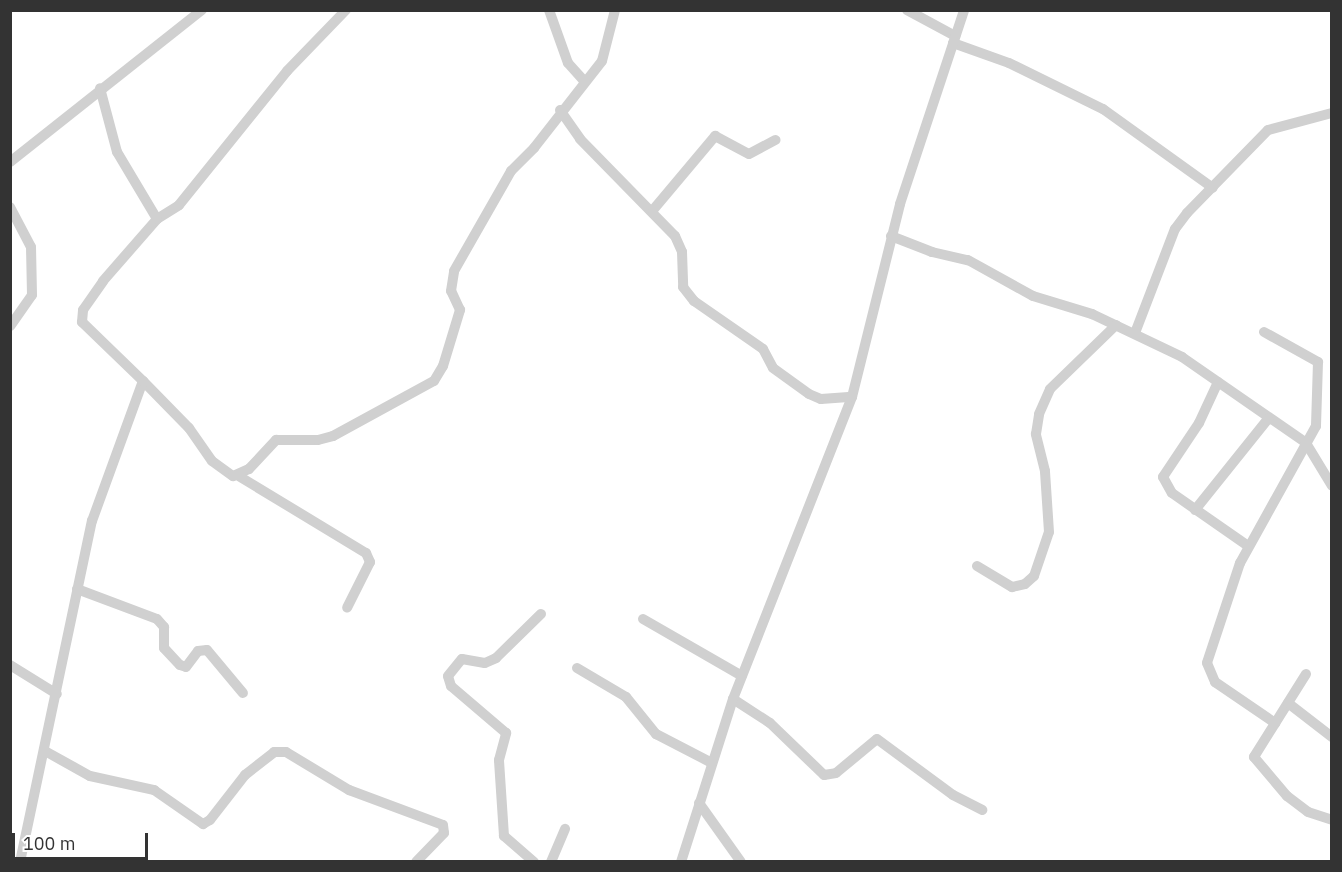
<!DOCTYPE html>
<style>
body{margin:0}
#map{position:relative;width:1342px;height:872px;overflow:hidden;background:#fff;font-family:"IBM Plex Sans",sans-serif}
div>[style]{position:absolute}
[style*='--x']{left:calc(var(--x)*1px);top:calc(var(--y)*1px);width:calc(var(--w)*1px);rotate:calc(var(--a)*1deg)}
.minor>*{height:10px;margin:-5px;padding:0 5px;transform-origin:5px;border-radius:5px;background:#d0d0d0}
span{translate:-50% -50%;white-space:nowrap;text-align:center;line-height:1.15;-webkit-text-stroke:6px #fff;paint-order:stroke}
.frame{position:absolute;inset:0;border:12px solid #333;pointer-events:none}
.scale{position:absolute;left:12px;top:833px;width:136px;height:27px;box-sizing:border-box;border:3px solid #333;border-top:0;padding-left:8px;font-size:18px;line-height:21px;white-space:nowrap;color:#333;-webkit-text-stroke:4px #fff;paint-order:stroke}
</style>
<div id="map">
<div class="minor">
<i style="--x:549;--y:10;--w:56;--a:70.3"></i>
<i style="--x:568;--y:63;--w:25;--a:48"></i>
<i style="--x:907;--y:10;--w:55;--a:28.4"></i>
<i style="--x:953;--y:43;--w:59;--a:19.7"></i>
<i style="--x:1009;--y:63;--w:105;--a:26.1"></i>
<i style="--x:1103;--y:109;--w:135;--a:35.7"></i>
<i style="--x:560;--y:110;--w:35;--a:55"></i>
<i style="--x:580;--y:139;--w:136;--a:45.6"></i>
<i style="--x:675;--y:236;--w:17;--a:66"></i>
<i style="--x:682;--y:252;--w:35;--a:88"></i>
<i style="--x:683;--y:287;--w:18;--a:52"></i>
<i style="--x:694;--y:301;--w:84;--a:34.8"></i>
<i style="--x:763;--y:349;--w:21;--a:62"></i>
<i style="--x:773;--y:368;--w:44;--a:35.8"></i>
<i style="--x:809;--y:394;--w:13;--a:23"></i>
<i style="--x:821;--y:399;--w:31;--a:-4"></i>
<i style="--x:10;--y:162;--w:245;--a:-38.4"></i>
<i style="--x:10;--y:207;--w:45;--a:62.3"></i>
<i style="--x:31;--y:247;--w:48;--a:88.8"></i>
<i style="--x:32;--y:295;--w:38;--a:125"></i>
<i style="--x:653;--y:210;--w:97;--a:-50"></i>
<i style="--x:715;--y:136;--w:38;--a:28"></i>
<i style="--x:749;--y:154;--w:30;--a:-28"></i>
<i style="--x:157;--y:219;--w:26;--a:-32"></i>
<i style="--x:179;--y:205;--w:172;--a:-51.1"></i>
<i style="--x:287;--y:71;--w:85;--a:-46"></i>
<i style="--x:891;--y:236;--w:44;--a:21.3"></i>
<i style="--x:932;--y:252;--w:37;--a:13"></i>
<i style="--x:968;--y:260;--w:74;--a:29"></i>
<i style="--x:1033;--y:296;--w:62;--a:17"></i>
<i style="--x:1092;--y:314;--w:100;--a:25.5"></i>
<i style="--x:1182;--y:357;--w:151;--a:34.7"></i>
<i style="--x:1306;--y:443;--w:50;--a:58.8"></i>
<i style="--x:1264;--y:332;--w:62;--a:29.1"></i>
<i style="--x:1318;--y:362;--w:64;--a:91.8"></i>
<i style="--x:1316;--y:426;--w:157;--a:119"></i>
<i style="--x:1240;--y:563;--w:105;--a:108.3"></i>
<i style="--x:1207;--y:663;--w:21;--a:67"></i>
<i style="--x:1215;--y:682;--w:73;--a:34.3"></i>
<i style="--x:1135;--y:333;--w:111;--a:-69"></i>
<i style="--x:1175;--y:229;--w:20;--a:-53"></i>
<i style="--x:1187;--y:213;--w:116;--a:-45.7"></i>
<i style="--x:1268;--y:130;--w:66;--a:-14.9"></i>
<i style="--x:143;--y:381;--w:66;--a:45.6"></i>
<i style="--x:189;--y:428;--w:40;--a:55.1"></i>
<i style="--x:212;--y:461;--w:26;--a:36"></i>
<i style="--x:233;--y:476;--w:17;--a:-24"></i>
<i style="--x:249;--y:469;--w:40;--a:-47"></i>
<i style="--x:276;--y:440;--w:42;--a:0"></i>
<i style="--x:318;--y:440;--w:16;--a:-15"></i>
<i style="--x:333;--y:436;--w:115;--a:-28.6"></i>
<i style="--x:434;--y:381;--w:17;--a:-59"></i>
<i style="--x:443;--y:366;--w:59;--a:-73.1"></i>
<i style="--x:460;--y:310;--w:21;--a:-115"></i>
<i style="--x:451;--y:291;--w:20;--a:-81"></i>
<i style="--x:454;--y:271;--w:115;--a:-60.3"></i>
<i style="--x:511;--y:171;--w:33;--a:-45"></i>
<i style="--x:534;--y:148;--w:110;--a:-52"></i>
<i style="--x:602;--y:61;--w:53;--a:-75.7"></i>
<i style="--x:1218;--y:382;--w:45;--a:114.9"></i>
<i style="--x:1199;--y:423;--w:65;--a:123.7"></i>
<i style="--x:1163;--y:477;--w:18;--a:61"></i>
<i style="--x:1172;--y:493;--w:93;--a:34.9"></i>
<i style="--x:237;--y:475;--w:151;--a:31.2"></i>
<i style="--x:366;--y:553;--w:10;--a:66"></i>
<i style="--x:370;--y:562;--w:51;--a:116.6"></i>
<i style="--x:1195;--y:510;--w:117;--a:-51.3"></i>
<i style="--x:977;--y:566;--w:41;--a:31"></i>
<i style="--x:1012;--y:587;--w:13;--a:-13"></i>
<i style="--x:1025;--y:584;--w:12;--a:-42"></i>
<i style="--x:1034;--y:576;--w:46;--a:-71.2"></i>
<i style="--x:1049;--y:532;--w:61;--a:-93.8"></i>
<i style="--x:1045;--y:471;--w:38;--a:-104"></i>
<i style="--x:1036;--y:434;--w:20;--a:-81"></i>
<i style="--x:1039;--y:414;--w:27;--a:-66"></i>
<i style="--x:1050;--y:389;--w:92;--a:-44.1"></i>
<i style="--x:77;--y:589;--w:85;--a:20.6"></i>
<i style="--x:157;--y:619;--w:11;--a:49"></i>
<i style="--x:164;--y:627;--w:21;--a:90"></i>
<i style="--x:164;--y:648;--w:23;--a:47"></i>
<i style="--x:180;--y:665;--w:6;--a:18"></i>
<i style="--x:186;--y:667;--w:20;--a:-53"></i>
<i style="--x:198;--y:651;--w:9;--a:-6"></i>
<i style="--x:207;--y:650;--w:56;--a:50.1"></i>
<i style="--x:643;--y:619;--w:114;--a:29.9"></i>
<i style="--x:10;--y:665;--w:55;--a:31.7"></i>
<i style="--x:577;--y:668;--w:57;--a:30.6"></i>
<i style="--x:626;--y:697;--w:48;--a:51"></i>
<i style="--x:656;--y:734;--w:63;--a:27.4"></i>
<i style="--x:1306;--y:674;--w:98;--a:122.1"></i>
<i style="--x:1254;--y:757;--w:51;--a:49.8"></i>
<i style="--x:1287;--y:796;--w:26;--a:37"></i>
<i style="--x:1308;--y:812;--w:25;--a:18"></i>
<i style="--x:733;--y:699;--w:44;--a:33"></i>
<i style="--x:770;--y:723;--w:75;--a:43.9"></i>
<i style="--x:824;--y:775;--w:12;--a:-9"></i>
<i style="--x:836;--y:773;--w:53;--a:-39.7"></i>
<i style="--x:877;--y:739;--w:94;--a:36.4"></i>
<i style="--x:953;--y:795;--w:33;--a:27"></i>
<i style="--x:1288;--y:703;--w:56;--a:37.7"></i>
<i style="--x:45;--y:751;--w:51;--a:29.1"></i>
<i style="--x:90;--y:776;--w:66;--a:12.3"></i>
<i style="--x:154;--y:790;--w:60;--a:34.8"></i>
<i style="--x:203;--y:824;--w:8;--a:-30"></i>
<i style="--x:210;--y:820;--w:57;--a:-52.1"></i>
<i style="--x:245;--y:775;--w:37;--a:-38"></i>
<i style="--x:274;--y:752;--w:12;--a:0"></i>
<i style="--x:286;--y:752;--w:74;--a:31.1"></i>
<i style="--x:349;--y:790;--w:100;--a:20.4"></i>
<i style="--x:443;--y:825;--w:8;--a:83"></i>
<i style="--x:444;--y:833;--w:40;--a:134"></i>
<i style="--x:699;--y:803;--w:72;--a:54.6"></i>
<i style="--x:20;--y:862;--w:349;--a:-78.1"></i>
<i style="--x:92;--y:521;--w:149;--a:-70"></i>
<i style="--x:143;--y:381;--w:85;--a:-136"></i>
<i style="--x:82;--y:322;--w:12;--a:-85"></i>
<i style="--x:83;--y:310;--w:35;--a:-55"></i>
<i style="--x:103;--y:281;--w:82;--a:-48.9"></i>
<i style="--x:157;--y:219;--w:78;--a:-120.8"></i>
<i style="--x:117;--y:152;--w:66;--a:-104.9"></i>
<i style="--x:534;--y:862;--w:40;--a:-139"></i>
<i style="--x:504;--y:836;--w:76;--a:-93.8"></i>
<i style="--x:499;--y:760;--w:28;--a:-75"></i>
<i style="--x:506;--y:733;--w:72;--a:-139.5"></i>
<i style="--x:451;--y:686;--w:10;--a:-107"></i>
<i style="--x:448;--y:676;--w:22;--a:-51"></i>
<i style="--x:462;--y:659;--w:23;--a:10"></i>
<i style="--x:485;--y:663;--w:12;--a:-24"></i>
<i style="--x:496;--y:658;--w:63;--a:-44.4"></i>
<i style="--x:551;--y:862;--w:36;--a:-67"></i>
<i style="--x:681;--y:862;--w:171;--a:-72.3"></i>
<i style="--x:733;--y:699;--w:325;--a:-68.5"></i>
<i style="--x:852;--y:397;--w:199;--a:-76"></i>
<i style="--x:900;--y:204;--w:204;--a:-71.7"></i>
</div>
<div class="frame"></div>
<div class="scale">100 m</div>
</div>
